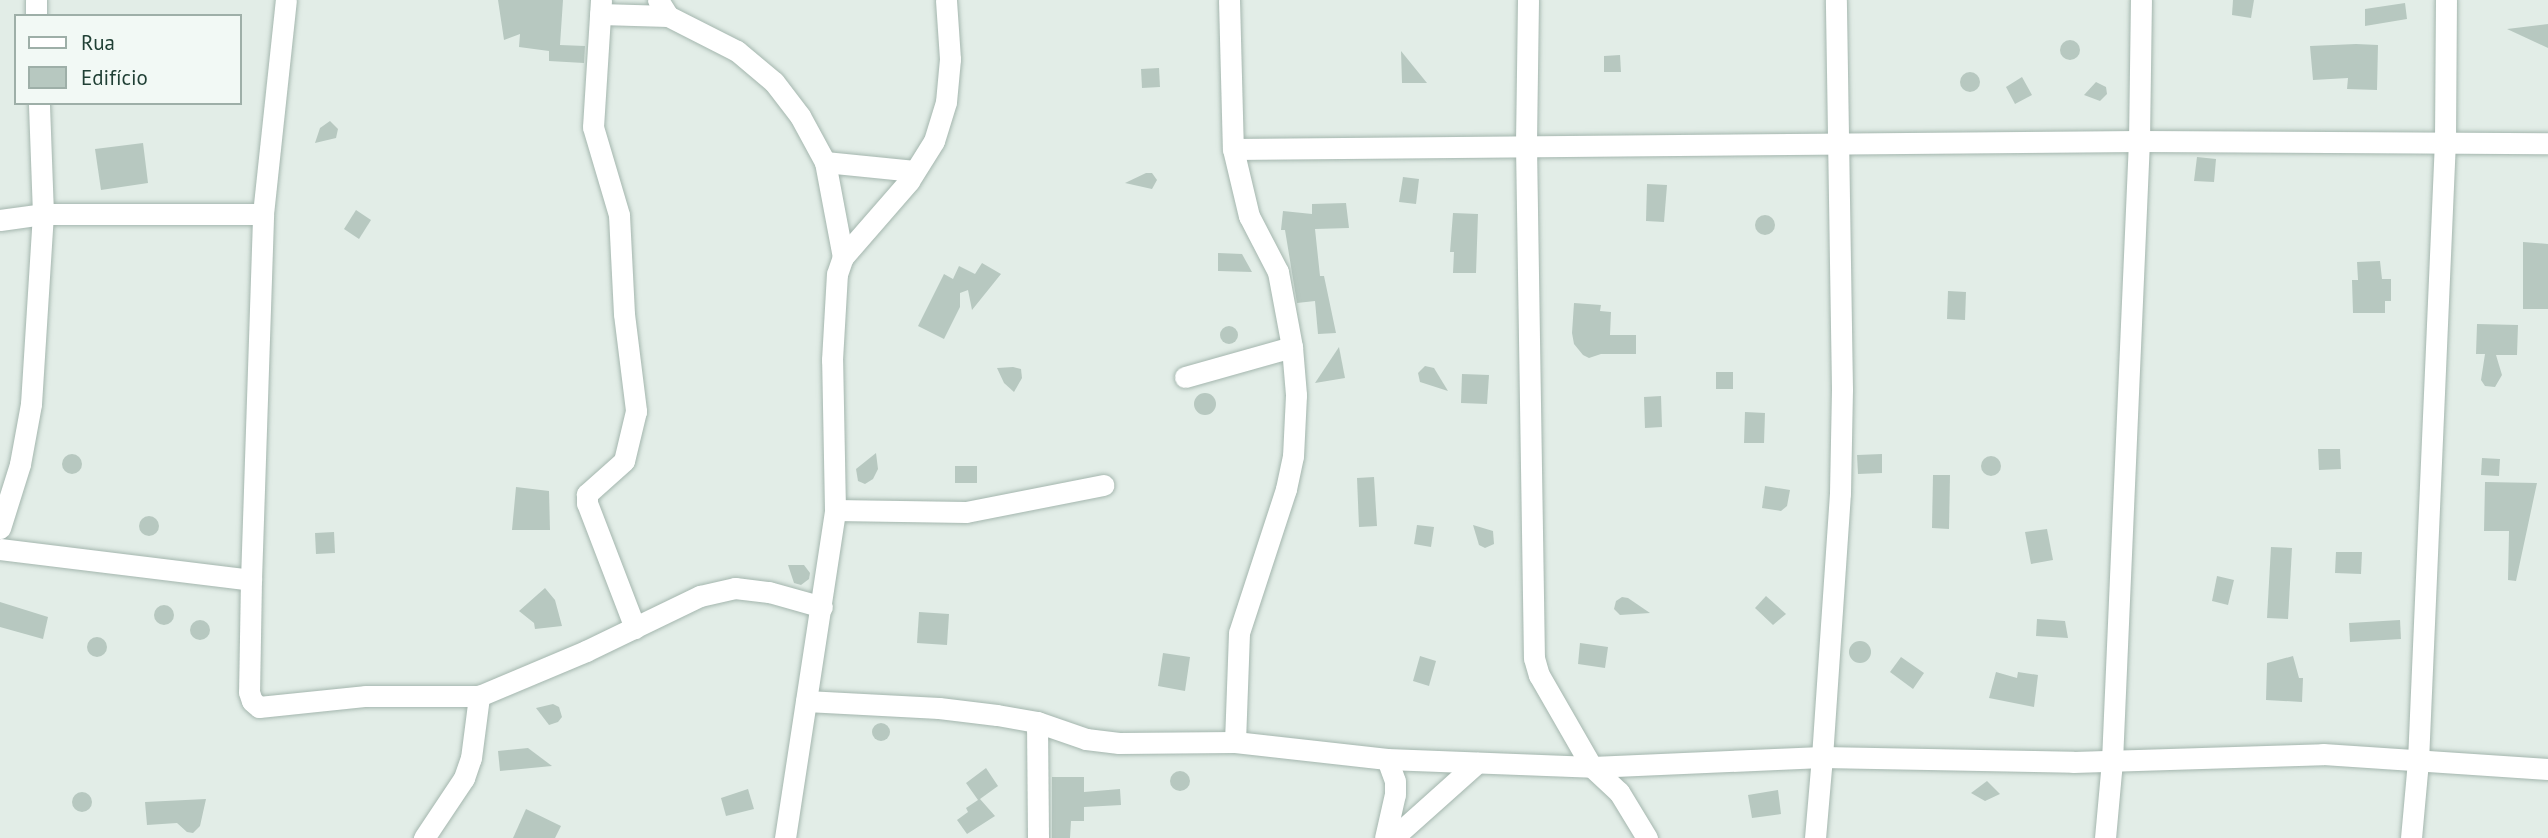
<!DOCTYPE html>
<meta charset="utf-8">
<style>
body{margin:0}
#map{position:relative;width:2548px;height:838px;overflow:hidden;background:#e2ede7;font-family:"PT Sans",sans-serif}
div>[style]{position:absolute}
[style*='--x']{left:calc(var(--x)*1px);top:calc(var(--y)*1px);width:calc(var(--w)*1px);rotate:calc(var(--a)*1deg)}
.building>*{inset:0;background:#b7c8c0}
.round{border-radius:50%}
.roads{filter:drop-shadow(0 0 2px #a4b6ae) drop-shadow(0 0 2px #a4b6ae)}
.minor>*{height:21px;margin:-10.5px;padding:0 10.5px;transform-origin:10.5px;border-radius:10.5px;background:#fff}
span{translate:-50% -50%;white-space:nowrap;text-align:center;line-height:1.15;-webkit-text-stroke:7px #f2f9f5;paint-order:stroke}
.legend{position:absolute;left:14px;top:14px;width:228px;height:91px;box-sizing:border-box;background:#f2f9f5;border:2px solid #9eafa8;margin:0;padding:9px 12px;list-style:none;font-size:21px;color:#204035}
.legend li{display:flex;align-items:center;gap:14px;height:35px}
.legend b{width:35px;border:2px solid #9eafa8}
</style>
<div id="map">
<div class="building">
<i style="clip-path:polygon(498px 0,563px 0,560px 45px,585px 46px,584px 63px,549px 61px,549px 51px,519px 47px,520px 34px,504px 40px)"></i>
<i style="clip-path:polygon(2233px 0,2254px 0,2251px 18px,2232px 15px)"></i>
<i style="clip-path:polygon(2405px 3px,2407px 19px,2365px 26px,2365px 9px)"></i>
<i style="clip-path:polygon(2548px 24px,2548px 48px,2507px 29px)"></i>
<i class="round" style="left:2060px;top:40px;width:20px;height:20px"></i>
<i style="clip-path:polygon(2356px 44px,2378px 45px,2377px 90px,2347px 89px,2348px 78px,2313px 80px,2310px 46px)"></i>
<i style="clip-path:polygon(1401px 51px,1427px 83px,1402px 83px)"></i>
<i style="clip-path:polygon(1620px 55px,1621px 72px,1604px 72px,1604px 56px)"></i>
<i style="clip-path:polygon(1159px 68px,1160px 87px,1142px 88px,1141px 69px)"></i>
<i class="round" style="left:1960px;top:72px;width:20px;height:20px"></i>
<i style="clip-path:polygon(2022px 77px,2032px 95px,2015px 104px,2006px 87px)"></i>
<i style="clip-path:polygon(2096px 82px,2106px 87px,2107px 94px,2100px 101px,2084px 95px)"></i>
<i style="clip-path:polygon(330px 121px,338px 129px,336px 138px,315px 143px,320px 128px)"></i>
<i style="clip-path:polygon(143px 143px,148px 183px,101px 190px,95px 149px)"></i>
<i style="clip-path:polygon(2197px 157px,2216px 159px,2214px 182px,2194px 181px)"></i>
<i style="clip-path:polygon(1146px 173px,1152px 173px,1157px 180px,1152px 189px,1125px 183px)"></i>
<i style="clip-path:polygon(1403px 177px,1419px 179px,1416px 204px,1399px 202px)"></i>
<i style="clip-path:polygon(1647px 184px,1667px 185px,1664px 222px,1646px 221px)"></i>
<i style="clip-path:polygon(1346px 203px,1349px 228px,1315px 229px,1320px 276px,1324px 276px,1336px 333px,1318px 334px,1315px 301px,1297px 303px,1285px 230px,1281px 230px,1283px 211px,1312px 214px,1312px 204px)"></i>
<i style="clip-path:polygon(356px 210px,371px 220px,359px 239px,344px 229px)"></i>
<i style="clip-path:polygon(1453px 213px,1478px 214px,1476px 273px,1453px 273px,1454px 252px,1450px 252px)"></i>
<i class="round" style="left:1755px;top:215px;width:20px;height:20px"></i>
<i style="clip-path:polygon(2523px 242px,2548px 244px,2548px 309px,2523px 309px)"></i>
<i style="clip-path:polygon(1218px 253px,1242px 254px,1252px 272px,1218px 271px)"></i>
<i style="clip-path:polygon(2380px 261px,2382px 279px,2391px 279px,2391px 301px,2385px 301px,2385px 313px,2353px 313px,2352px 280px,2358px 280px,2357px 262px)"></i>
<i style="clip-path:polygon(982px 263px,1001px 274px,972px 310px,968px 290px,960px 293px,960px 307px,944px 339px,918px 326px,944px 274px,953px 279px,959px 266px,975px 274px)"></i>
<i style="clip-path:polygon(1948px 291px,1966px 292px,1965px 320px,1947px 319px)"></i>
<i style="clip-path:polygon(1574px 303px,1601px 305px,1600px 311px,1611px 312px,1610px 335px,1636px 335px,1636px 354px,1601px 354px,1589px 358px,1583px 355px,1574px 344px,1572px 333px)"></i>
<i style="clip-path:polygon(2477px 324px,2518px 325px,2517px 355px,2496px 355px,2502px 375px,2495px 387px,2485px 386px,2481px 380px,2485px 354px,2476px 354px)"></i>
<i class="round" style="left:1220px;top:326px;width:18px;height:18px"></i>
<i style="clip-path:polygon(1339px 347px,1345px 378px,1315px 383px)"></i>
<i style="clip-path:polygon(1425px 366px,1434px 368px,1448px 391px,1420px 382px,1418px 373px)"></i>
<i style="clip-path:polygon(1013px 367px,1021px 369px,1022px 378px,1014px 392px,1004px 383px,997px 368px)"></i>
<i style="clip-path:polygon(1716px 372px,1733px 372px,1733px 389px,1716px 389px)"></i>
<i style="clip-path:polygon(1462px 374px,1489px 375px,1487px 404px,1461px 403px)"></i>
<i class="round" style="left:1194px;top:393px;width:22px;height:22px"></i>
<i style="clip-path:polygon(1661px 396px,1662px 427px,1645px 428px,1644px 397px)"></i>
<i style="clip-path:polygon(1745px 412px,1765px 413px,1764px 443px,1744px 443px)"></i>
<i style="clip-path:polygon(2318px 449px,2340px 449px,2341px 469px,2319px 470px)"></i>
<i style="clip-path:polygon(876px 453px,878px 469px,873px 479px,865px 484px,858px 481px,856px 469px)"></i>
<i style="clip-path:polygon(1882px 454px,1882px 473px,1858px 474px,1857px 455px)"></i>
<i class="round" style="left:62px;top:454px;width:20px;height:20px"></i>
<i class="round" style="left:1981px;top:456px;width:20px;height:20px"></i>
<i style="clip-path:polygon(2482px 458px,2500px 459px,2499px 476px,2481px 475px)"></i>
<i style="clip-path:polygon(955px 466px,977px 466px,977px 483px,955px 483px)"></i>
<i style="clip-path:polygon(1933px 475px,1950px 475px,1949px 529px,1932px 528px)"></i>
<i style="clip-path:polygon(1374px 477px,1377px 526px,1359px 527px,1357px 478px)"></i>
<i style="clip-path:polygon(2485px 482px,2537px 483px,2516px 581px,2508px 580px,2509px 531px,2484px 531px)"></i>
<i style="clip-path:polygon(1765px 486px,1790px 490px,1787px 506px,1781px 511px,1762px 508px)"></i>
<i style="clip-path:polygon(516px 487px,549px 491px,550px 530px,512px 530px)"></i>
<i class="round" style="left:139px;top:516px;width:20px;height:20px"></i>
<i style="clip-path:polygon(1417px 525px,1434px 527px,1431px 547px,1414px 544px)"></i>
<i style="clip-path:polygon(1473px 525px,1493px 531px,1494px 544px,1485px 548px,1479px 545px)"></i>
<i style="clip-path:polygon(2047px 529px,2053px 560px,2031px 564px,2025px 532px)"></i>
<i style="clip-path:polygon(334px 532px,335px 553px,316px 554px,315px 533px)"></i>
<i style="clip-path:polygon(2271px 547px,2292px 548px,2288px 619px,2267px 618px)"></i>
<i style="clip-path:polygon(2336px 552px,2362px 552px,2361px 574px,2335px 573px)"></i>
<i style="clip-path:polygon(788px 565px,804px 565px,810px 573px,809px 579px,801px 585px,794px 583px)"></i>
<i style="clip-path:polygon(2217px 576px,2234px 580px,2228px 605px,2212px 601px)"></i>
<i style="clip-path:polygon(545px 588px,555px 600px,562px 626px,535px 629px,534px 623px,519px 611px)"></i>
<i style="clip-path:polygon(1766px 596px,1786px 614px,1773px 625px,1755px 608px)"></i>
<i style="clip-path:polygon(1622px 597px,1628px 598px,1650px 613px,1620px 615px,1614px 609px,1616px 601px)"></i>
<i style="clip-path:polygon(0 602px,48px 617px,43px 639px,0 627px)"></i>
<i class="round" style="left:154px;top:605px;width:20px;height:20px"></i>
<i style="clip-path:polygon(919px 612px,949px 614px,947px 645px,917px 643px)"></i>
<i style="clip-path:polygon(2037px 619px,2065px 621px,2068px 638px,2036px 636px)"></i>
<i style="clip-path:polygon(2400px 620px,2401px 639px,2350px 642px,2349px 623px)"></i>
<i class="round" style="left:190px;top:620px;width:20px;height:20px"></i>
<i class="round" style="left:87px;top:637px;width:20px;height:20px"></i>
<i class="round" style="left:1849px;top:641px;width:22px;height:22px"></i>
<i style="clip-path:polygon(1580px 643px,1608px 647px,1605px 668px,1578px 664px)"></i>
<i style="clip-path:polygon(1163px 653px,1190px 657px,1185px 691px,1158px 686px)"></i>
<i style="clip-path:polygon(1420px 656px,1436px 661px,1429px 686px,1413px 681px)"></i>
<i style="clip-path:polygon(2293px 656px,2299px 678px,2303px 678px,2302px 702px,2266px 700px,2267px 663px)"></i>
<i style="clip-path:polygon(1901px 657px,1924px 673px,1913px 689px,1890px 672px)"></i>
<i style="clip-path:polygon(1996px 672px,2017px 678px,2018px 672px,2038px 675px,2034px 707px,1989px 698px)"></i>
<i style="clip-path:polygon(553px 704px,559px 707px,562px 717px,558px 722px,549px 725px,536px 708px)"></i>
<i class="round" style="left:872px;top:723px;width:18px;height:18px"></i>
<i style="clip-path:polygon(528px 748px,552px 766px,500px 771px,498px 751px)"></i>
<i style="clip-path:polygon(986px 768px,998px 786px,980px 799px,995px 816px,967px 834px,957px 820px,968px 812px,966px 808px,978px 800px,966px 783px)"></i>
<i class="round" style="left:1170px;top:771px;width:20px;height:20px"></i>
<i style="clip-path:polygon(1052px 777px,1084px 777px,1084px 792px,1120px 789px,1121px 805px,1084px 807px,1084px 821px,1071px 821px,1070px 838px,1052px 838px)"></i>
<i style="clip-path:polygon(1987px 781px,2000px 794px,1985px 801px,1971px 793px)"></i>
<i style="clip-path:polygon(748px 789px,754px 809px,726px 816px,721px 798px)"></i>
<i style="clip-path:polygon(1778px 790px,1781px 814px,1752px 818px,1748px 795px)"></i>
<i class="round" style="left:72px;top:792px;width:20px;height:20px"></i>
<i style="clip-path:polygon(206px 799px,200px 826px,193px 833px,187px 832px,177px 823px,147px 825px,145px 802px)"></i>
<i style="clip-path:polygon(526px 809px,561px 826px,555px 838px,513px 838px)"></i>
</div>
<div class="roads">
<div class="minor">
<i style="--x:36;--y:0;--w:16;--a:90"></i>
<i style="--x:601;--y:0;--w:127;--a:93.6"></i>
<i style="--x:593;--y:127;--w:92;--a:73.5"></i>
<i style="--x:619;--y:215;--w:99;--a:87.1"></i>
<i style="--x:624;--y:314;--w:98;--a:82.9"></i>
<i style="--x:636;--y:411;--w:51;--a:103.5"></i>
<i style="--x:624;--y:461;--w:50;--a:138.3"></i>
<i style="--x:587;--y:494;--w:9;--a:90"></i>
<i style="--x:587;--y:503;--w:134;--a:69"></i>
<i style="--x:658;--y:0;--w:19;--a:58"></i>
<i style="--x:668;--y:16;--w:77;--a:26.9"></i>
<i style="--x:737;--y:51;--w:48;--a:40"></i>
<i style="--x:774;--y:82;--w:43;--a:52.6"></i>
<i style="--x:800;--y:116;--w:52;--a:61.5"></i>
<i style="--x:825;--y:162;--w:97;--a:79.3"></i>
<i style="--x:1229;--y:0;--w:149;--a:88.5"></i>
<i style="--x:1233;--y:149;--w:906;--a:-0.51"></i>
<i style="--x:2139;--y:141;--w:409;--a:0.3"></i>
<i style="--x:1528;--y:0;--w:145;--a:90.8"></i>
<i style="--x:1526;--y:145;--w:513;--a:89.11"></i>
<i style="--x:1534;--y:658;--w:18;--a:74"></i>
<i style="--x:1539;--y:675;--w:106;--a:60.1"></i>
<i style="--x:1592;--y:767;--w:37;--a:43"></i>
<i style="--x:1619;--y:792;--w:54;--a:58.7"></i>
<i style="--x:600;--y:14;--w:68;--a:1.7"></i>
<i style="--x:1233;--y:149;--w:69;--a:76.6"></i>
<i style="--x:1249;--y:216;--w:63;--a:62.6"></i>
<i style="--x:1278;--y:272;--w:76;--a:79.4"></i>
<i style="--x:1292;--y:347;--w:48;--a:85.2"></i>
<i style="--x:1296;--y:395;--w:61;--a:92.8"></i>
<i style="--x:1293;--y:456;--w:34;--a:102"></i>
<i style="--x:1286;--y:489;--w:151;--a:108.1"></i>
<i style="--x:1239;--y:633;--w:109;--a:92.1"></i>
<i style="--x:825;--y:162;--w:90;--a:5.7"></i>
<i style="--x:0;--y:220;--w:43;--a:-7.9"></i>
<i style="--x:43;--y:214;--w:220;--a:0"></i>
<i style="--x:1185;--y:377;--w:111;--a:-15.7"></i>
<i style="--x:835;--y:510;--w:131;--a:0.9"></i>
<i style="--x:966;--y:512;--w:140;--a:-11.1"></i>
<i style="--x:0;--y:528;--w:67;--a:-72.6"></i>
<i style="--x:20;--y:464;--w:61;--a:-79.6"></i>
<i style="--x:31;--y:404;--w:190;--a:-86.4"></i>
<i style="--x:43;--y:214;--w:111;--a:-92.1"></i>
<i style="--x:0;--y:549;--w:253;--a:7"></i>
<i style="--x:251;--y:580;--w:366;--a:-88.1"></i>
<i style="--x:263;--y:214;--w:215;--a:-83.9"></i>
<i style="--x:251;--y:580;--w:112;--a:91"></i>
<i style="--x:249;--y:692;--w:9;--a:72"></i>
<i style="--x:252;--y:701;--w:9;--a:41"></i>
<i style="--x:259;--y:707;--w:108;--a:-5.9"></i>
<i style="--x:366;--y:696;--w:113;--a:0"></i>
<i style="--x:479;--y:696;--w:116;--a:-22.8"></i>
<i style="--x:586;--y:651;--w:127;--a:-25.8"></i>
<i style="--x:700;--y:596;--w:36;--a:-13"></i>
<i style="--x:735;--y:588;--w:34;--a:7"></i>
<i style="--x:769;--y:592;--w:55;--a:15.8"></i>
<i style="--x:806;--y:701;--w:133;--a:3"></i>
<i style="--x:939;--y:708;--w:58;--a:6.9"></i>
<i style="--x:997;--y:715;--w:41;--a:9.9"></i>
<i style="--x:1037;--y:722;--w:52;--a:19.1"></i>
<i style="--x:1086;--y:739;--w:33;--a:7"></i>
<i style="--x:1119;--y:743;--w:116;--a:-0.5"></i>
<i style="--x:1235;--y:742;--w:153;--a:6.4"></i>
<i style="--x:1387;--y:759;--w:205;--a:2.2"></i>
<i style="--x:1592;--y:767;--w:230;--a:-2.5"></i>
<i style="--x:1822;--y:757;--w:265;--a:-86.1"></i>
<i style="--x:1840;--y:493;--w:103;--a:-88.9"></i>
<i style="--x:1842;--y:390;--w:390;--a:-90.9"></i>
<i style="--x:1037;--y:722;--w:116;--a:89.5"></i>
<i style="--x:424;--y:838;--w:72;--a:-56.3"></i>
<i style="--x:464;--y:778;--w:21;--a:-71"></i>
<i style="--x:471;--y:758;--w:63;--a:-82.6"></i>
<i style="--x:785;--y:838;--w:332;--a:-81.3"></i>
<i style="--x:835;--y:510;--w:150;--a:-91.1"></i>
<i style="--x:832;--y:360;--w:86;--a:-86.7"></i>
<i style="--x:837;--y:274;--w:18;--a:-71"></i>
<i style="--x:843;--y:257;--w:101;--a:-49"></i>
<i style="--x:909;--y:181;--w:47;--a:-58"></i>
<i style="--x:934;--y:141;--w:41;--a:-72.9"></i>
<i style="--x:946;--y:102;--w:43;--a:-84.7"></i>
<i style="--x:950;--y:59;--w:59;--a:-93.9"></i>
<i style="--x:1385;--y:838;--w:45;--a:-77.2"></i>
<i style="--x:1395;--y:794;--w:13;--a:-90"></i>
<i style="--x:1395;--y:781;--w:23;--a:-110"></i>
<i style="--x:1393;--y:838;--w:113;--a:-41.8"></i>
<i style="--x:1815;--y:838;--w:81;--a:-85.1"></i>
<i style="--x:1822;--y:757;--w:251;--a:1.1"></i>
<i style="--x:2073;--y:762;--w:250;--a:-1.8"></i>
<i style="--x:2323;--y:754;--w:225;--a:3.8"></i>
<i style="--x:2105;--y:838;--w:77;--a:-84.8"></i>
<i style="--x:2112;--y:761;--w:621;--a:-87.51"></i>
<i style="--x:2139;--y:141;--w:141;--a:-89.2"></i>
<i style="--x:2411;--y:838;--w:77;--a:-84.8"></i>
<i style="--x:2418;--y:761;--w:622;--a:-87.51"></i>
<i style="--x:2445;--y:140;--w:140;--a:-89.6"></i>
</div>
</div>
<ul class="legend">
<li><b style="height:9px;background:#fff"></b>Rua</li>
<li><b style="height:19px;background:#b7c8c0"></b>Edifício</li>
</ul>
</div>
